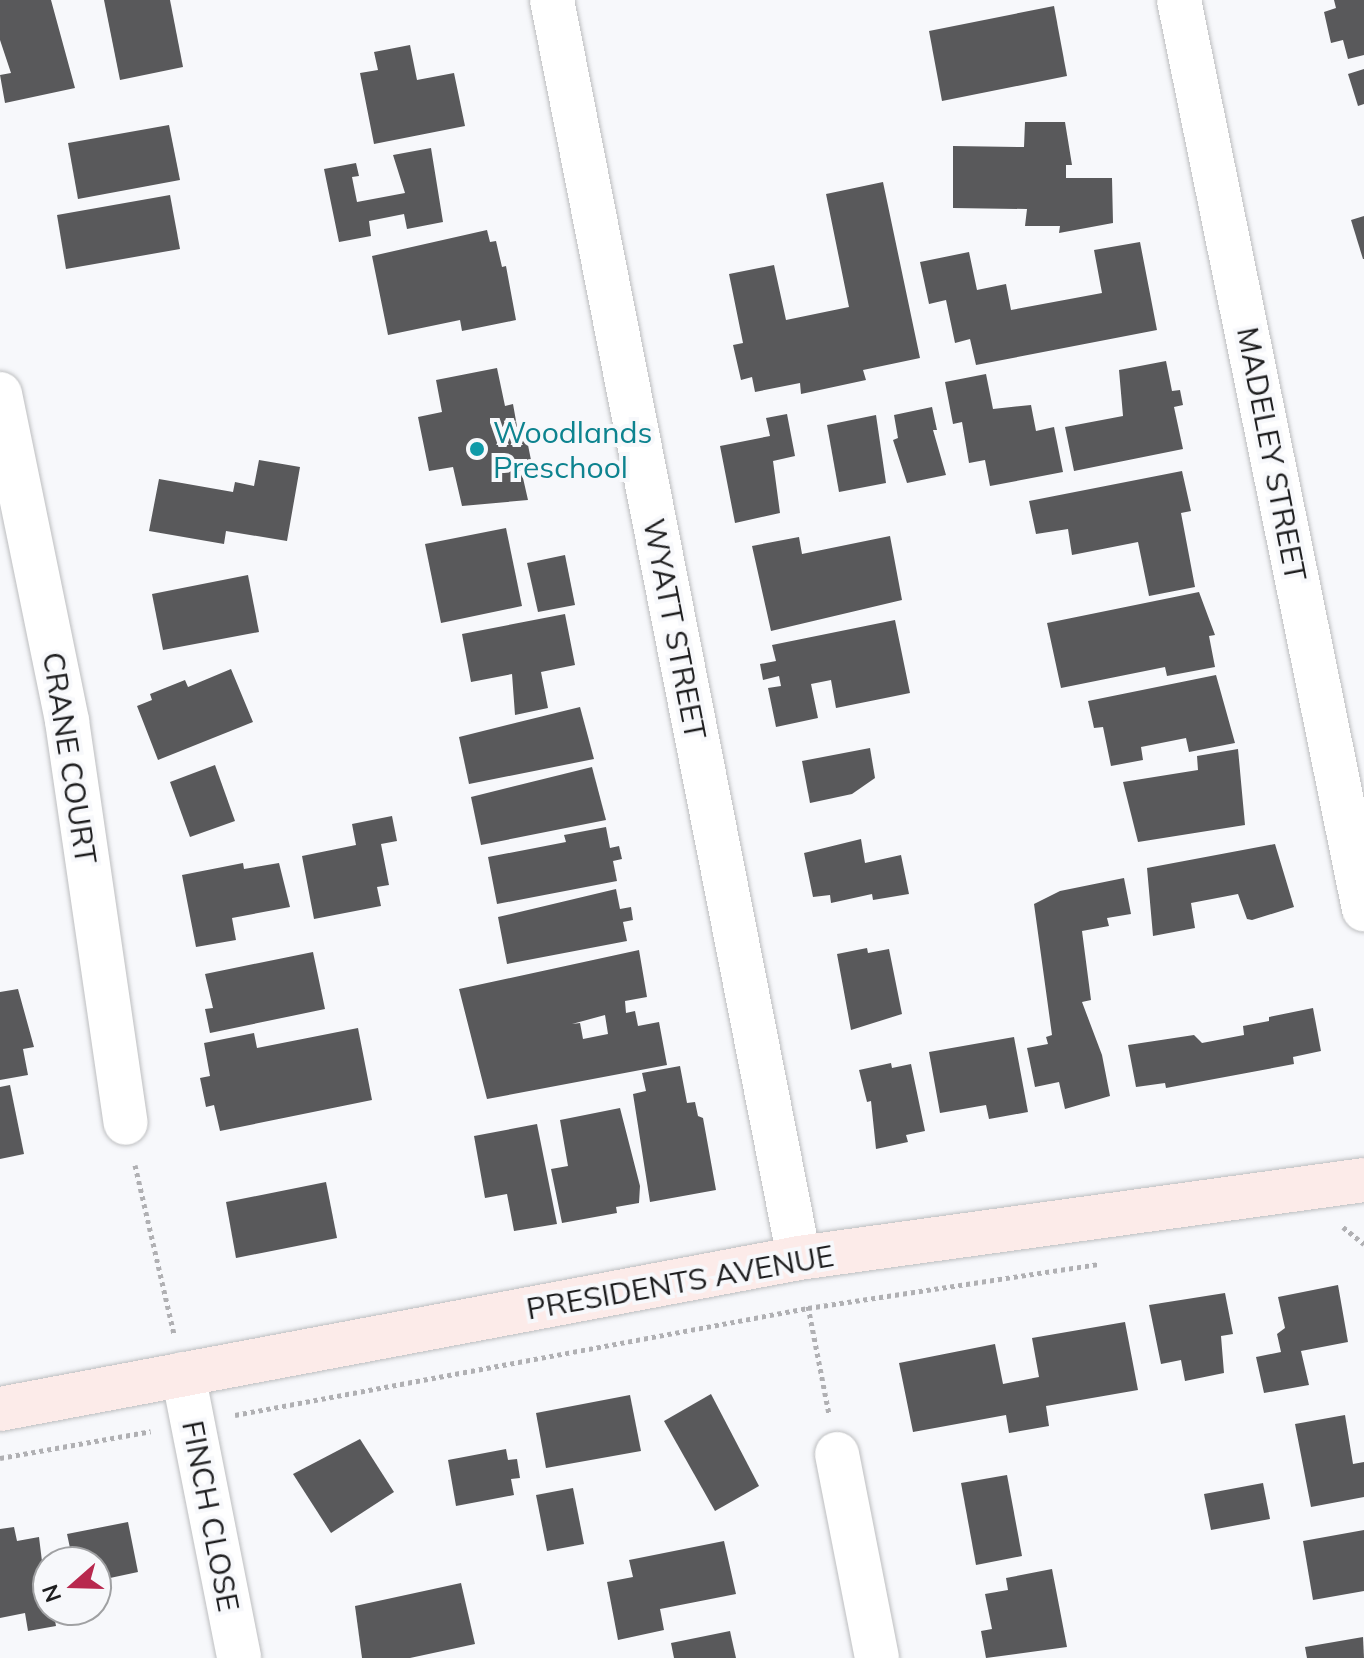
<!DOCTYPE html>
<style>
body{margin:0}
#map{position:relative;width:1364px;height:1658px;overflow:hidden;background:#f7f8fb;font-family:Mulish,sans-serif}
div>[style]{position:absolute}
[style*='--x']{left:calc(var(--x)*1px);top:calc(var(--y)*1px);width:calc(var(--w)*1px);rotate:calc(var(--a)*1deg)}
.building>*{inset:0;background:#59595b}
.path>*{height:5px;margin-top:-2.5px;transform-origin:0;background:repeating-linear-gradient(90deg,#b0b0b3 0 4px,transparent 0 8px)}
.roads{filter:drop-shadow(0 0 2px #bdbec0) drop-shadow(0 0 2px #bdbec0)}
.street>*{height:44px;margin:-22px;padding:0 22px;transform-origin:22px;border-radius:22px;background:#fff}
.secondary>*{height:44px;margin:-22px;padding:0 22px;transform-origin:22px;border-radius:22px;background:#fcebe9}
.dots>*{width:22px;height:22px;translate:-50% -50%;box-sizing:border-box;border:4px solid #f7f8fb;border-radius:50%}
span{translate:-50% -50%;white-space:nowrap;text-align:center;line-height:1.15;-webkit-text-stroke:8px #f7f8fb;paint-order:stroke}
.culture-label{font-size:30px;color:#0d838f}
.left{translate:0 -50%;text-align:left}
.street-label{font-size:30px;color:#1e1e1f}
.north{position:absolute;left:32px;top:1546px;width:80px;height:80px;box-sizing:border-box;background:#f7f8fb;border:2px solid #a0a1a3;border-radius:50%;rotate:250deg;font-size:22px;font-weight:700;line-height:32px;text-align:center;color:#1e1e1f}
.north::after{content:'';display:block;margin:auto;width:28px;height:36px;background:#b8284e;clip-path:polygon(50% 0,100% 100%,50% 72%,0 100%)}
</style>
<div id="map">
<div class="building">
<i style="clip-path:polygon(0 0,51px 0,75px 88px,5px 103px,0 75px,11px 73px,0 40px)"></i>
<i style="clip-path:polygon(104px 0,170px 0,183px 67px,120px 80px)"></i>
<i style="clip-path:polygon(1334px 0,1364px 0,1364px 55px,1348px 59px,1343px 40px,1331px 43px,1324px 12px,1336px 8px)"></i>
<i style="clip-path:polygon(1054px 6px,1067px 76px,942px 101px,929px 31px)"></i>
<i style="clip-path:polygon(410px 45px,417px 80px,454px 73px,465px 126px,374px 144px,360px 73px,378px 70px,374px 52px)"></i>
<i style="clip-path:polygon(1364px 69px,1364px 104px,1358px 106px,1348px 74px)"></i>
<i style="clip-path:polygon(1025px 122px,1065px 122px,1072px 165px,1066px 165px,1066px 178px,1112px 178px,1113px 223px,1059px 233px,1060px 226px,1025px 226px,1027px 209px,953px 208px,953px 146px,1024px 147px)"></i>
<i style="clip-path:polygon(169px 125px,180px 180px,78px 199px,68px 143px)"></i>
<i style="clip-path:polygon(431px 148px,443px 222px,407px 229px,404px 214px,369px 221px,371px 236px,339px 242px,324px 169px,356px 163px,359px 176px,352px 177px,357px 202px,405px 193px,393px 155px)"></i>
<i style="clip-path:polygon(883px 182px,920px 358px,863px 370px,866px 380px,801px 394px,800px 383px,755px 392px,752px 377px,741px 380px,733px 345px,743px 343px,729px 274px,774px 265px,786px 320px,849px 307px,826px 194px)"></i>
<i style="clip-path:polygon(170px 195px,180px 249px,66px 269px,57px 215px)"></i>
<i style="clip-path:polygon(1364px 216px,1364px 259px,1363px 259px,1351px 220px)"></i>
<i style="clip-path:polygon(487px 230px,490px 242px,496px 241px,502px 267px,506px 266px,516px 320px,462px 331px,460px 320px,388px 335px,372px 256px)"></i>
<i style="clip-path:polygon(1140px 242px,1157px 330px,976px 365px,970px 339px,955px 343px,946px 300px,929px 304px,920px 262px,969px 252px,977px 290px,1006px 284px,1011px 310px,1102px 293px,1094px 250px)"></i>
<i style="clip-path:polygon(1166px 361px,1172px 391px,1180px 390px,1183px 405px,1174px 407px,1183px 449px,1074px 471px,1065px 427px,1123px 416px,1119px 370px)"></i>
<i style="clip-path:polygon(497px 368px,505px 406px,513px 404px,518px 432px,525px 430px,534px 475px,523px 478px,528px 500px,462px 506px,453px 467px,429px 471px,418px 417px,442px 412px,436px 380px)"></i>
<i style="clip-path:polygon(986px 374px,993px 409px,1031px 405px,1036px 431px,1054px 427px,1063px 472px,990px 486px,985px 460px,969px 463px,962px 422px,953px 424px,945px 382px)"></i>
<i style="clip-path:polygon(932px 407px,937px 430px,933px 430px,946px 475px,907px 483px,893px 440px,898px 438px,894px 415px)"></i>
<i style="clip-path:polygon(787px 414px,795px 456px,773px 461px,780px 513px,735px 523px,720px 446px,770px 436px,766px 418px)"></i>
<i style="clip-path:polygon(876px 415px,886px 483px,839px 492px,827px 425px)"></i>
<i style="clip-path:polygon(259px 460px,300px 467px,287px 541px,226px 531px,224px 544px,149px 531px,159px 479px,233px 492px,235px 482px,254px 486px)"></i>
<i style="clip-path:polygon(1182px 471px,1191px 511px,1181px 513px,1195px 587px,1149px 596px,1138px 542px,1072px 555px,1068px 529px,1036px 534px,1029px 501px)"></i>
<i style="clip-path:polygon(506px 528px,522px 606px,441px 623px,425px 544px)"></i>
<i style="clip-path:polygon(890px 536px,902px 600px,771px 631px,752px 546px,799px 537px,802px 554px)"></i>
<i style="clip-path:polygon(565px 555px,575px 605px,538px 612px,527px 563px)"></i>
<i style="clip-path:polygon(248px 575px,259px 632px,163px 650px,152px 594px)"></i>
<i style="clip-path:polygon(1199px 592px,1215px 635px,1209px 636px,1215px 667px,1167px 676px,1165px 667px,1061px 688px,1047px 623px)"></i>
<i style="clip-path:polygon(565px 614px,575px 665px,541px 672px,548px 708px,515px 715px,512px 674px,471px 682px,462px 634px)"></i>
<i style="clip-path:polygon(895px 620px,910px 693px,836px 708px,831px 680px,811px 684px,818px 718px,776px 727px,768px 688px,781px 686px,779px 676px,763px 680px,760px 664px,776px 661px,772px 645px)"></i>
<i style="clip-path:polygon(231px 669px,253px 722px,158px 760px,137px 706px,152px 700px,150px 694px,185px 680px,188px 687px)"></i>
<i style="clip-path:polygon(1216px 675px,1235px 743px,1189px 752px,1186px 738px,1141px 747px,1143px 760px,1111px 766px,1103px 727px,1094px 728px,1088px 701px)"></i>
<i style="clip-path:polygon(580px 707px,594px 759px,469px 784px,459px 737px)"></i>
<i style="clip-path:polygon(870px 748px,875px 778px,852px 794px,810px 803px,802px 761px)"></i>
<i style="clip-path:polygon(1238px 749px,1245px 825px,1138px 842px,1123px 782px,1198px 770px,1197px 756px)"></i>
<i style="clip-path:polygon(215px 765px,235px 821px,190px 837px,170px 782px)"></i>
<i style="clip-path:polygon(592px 767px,606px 820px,481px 845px,471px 797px)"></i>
<i style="clip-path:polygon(392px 816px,397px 841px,381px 844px,389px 885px,377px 887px,381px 906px,314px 919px,302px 856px,356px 845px,352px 824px)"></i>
<i style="clip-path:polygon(606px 827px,610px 848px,619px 846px,622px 859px,613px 861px,617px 881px,497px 904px,488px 857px,566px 842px,564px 835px)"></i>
<i style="clip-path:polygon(861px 839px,865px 863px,901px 855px,909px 894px,873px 900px,872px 894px,831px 903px,830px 895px,813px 897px,804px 853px)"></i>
<i style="clip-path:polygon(1275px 844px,1294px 907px,1252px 920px,1247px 919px,1238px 894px,1191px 903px,1195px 928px,1153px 936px,1147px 868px)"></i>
<i style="clip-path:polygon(243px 863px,244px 869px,279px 863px,290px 907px,232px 918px,236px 940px,196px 947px,182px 875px)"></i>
<i style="clip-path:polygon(1124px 878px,1131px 914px,1107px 918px,1109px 926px,1082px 931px,1091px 1000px,1082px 1002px,1102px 1055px,1110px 1096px,1065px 1109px,1059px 1082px,1035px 1087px,1027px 1048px,1048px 1044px,1046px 1037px,1052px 1035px,1034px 904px,1060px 891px)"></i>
<i style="clip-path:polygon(616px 889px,620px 909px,631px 907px,633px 920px,623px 922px,627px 941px,507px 964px,498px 917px)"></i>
<i style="clip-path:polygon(867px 948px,868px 953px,889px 949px,902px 1014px,851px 1030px,837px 954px)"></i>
<i style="clip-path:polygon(evenodd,639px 950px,647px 997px,625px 1001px,626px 1013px,635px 1011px,638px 1026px,659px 1022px,667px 1065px,487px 1099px,459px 989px,639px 950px,605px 1015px,608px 1034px,583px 1039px,580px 1023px,572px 1024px,605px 1015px)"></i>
<i style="clip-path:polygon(313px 952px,325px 1009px,210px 1033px,205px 1009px,213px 1008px,205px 974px)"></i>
<i style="clip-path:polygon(18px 989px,34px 1047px,23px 1049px,28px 1075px,0 1080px,0 992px)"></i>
<i style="clip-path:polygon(1313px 1008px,1321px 1051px,1293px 1057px,1294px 1064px,1166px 1088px,1165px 1083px,1136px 1087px,1128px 1045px,1194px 1035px,1202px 1043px,1244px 1035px,1243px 1026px,1269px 1021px,1269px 1017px)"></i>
<i style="clip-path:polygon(358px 1028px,372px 1100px,220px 1131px,214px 1105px,206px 1107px,200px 1078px,210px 1076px,204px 1043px,254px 1033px,257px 1048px)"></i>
<i style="clip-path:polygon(1014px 1037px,1028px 1112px,989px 1119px,986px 1105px,940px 1113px,929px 1052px)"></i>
<i style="clip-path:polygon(891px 1063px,892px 1068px,911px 1064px,925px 1131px,906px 1135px,908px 1142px,876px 1149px,871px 1101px,867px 1102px,859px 1070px)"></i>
<i style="clip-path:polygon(680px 1066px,687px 1103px,695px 1102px,698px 1116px,703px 1118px,716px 1190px,650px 1202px,633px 1094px,646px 1091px,642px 1073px)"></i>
<i style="clip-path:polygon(10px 1085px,24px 1154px,0 1159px,0 1087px)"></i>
<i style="clip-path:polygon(620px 1108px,640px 1186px,639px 1203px,616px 1207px,617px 1213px,562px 1223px,551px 1169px,568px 1166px,560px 1120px)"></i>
<i style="clip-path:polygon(537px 1124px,557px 1224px,514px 1231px,507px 1194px,485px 1198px,474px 1136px)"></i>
<i style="clip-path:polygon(326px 1182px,337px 1238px,236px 1258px,226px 1202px)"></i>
<i style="clip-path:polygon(1338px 1285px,1348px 1342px,1301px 1351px,1309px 1385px,1264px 1393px,1256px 1357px,1281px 1352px,1277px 1334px,1285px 1328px,1278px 1297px)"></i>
<i style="clip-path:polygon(1225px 1293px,1233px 1334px,1221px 1336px,1224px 1373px,1185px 1381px,1181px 1360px,1161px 1364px,1149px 1305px)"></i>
<i style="clip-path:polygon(1125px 1322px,1138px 1390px,1046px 1406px,1049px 1426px,1009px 1433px,1006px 1415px,913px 1432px,899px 1363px,995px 1344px,1003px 1384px,1039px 1377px,1032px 1338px)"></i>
<i style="clip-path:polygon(711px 1394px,759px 1486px,715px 1511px,664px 1421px)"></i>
<i style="clip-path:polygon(630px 1395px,641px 1451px,546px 1468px,536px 1413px)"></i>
<i style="clip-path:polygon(1345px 1415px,1353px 1464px,1364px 1462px,1364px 1497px,1311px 1507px,1295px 1424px)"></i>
<i style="clip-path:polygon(360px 1439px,394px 1492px,331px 1533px,293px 1474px)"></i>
<i style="clip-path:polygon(506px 1449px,508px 1460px,517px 1459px,520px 1478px,511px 1479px,514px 1495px,456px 1506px,448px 1460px)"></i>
<i style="clip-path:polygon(1007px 1475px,1022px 1556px,976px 1565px,961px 1483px)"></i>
<i style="clip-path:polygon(1263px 1483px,1270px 1519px,1211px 1530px,1204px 1494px)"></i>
<i style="clip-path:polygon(573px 1488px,584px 1544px,547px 1551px,536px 1495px)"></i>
<i style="clip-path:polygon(128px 1522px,138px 1572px,96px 1581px,96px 1562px,73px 1562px,67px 1534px)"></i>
<i style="clip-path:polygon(14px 1527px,17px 1541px,39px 1537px,48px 1610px,53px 1610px,56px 1626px,28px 1631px,25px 1613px,0 1618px,0 1529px)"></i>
<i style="clip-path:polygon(1364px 1530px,1364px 1591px,1313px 1600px,1303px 1541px)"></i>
<i style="clip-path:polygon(724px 1541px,736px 1594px,660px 1609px,664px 1630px,618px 1640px,607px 1582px,633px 1577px,629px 1560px)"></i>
<i style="clip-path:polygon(1052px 1569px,1067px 1647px,986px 1658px,981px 1631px,992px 1629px,985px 1594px,1008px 1590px,1006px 1578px)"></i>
<i style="clip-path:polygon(461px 1583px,475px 1644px,410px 1658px,362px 1658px,355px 1606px)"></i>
<i style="clip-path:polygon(730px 1631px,736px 1658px,674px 1658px,671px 1643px)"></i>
<i style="clip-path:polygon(1363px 1637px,1364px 1658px,1307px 1658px,1305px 1647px)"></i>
</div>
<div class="path">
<i style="--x:135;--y:1165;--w:173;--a:77"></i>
<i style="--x:1343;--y:1227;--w:27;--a:39"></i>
<i style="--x:808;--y:1306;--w:110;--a:79"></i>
<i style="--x:235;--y:1415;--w:583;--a:-10.58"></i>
<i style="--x:808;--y:1308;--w:295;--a:-8.6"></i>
<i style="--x:0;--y:1458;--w:153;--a:-10.1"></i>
</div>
<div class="roads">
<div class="street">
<i style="--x:552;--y:0;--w:1282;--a:78.89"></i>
<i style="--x:1179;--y:0;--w:928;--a:78.5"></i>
<i style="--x:0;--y:394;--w:334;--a:78.4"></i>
<i style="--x:67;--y:721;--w:406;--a:81.7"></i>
<i style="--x:183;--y:1374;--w:289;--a:78.8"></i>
<i style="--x:837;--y:1454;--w:208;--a:78.9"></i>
</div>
<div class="secondary">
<i style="--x:0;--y:1409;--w:813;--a:-10.7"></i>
<i style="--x:799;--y:1258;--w:570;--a:-7.86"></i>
</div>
</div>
<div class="dots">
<i style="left:477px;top:449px;background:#0f9aa8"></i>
</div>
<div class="culture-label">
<span class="left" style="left:493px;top:449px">Woodlands<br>Preschool</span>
</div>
<div class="street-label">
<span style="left:1272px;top:454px;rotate:79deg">MADELEY STREET</span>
<span style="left:675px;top:629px;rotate:79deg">WYATT STREET</span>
<span style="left:70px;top:758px;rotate:81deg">CRANE COURT</span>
<span style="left:680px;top:1282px;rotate:-10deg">PRESIDENTS AVENUE</span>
<span style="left:211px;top:1516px;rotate:79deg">FINCH CLOSE</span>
</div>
<div class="north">N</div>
</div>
